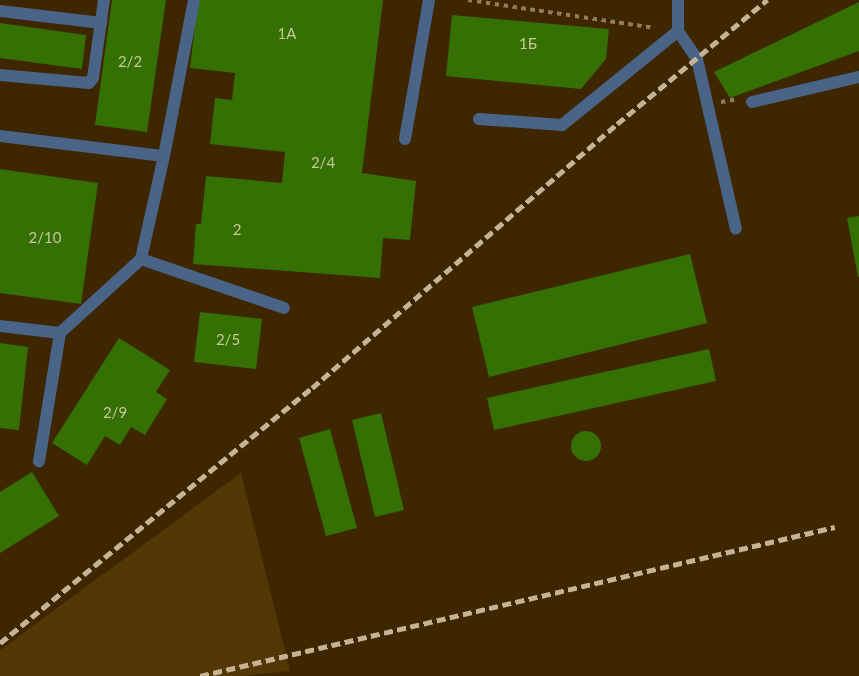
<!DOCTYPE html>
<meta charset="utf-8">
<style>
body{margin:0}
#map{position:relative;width:859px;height:676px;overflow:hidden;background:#3d2600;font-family:Lato,sans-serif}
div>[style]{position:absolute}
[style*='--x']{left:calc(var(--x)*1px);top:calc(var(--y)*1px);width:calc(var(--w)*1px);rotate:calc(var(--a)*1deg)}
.green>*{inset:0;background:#533705}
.building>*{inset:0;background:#347003}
.round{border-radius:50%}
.path>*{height:4px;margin-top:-2px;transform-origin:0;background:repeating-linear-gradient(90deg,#907b5b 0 4.5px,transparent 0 9px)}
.lane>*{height:12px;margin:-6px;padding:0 6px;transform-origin:6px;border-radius:6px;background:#4a6487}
.rail>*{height:4.5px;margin-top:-2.25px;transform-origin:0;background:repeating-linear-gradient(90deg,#c6b295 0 9px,transparent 0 13.5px)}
span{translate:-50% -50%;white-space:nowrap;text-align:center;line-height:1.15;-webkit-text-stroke:5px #1e1100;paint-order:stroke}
.number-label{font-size:15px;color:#c8c89a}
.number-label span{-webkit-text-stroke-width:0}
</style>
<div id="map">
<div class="green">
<i style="clip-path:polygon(241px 473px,290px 671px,243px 676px,0 676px,0 650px)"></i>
</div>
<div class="building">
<i style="clip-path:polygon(112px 0,166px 0,147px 132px,95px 125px)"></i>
<i style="clip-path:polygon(198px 0,383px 0,362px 173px,416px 181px,410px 240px,383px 238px,380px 278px,193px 264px,196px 224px,201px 224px,206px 176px,282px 183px,285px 152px,210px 144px,215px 98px,232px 100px,235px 73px,190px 68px)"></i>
<i style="clip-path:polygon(859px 2px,859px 51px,730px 98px,714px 72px)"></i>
<i style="clip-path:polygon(452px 15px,609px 29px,606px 59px,581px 89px,446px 76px)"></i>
<i style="clip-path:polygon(0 23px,86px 35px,82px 69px,0 58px)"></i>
<i style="clip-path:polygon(0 169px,98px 183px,81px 304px,0 293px)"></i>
<i style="clip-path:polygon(859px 216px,859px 277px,858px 277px,847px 218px)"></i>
<i style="clip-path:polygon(690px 254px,707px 323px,489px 377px,472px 307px)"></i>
<i style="clip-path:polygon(200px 312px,262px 319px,256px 369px,194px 362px)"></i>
<i style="clip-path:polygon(119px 338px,170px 370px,156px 392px,167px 399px,145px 435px,131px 427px,120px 445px,105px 436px,87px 465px,52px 443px)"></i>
<i style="clip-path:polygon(0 343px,28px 347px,19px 430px,0 428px)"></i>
<i style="clip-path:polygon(709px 349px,716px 381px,494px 430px,487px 398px)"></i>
<i style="clip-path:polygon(381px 413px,404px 510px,375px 517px,352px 420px)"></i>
<i style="clip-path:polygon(330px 429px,357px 528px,326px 536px,299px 438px)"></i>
<i class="round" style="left:571px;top:431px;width:30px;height:30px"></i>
<i style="clip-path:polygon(32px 472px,59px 516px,0 553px,0 492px)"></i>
</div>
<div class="path">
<i style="--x:468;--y:0;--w:189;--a:8.5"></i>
<i style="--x:721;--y:102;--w:17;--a:-10"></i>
</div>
<div class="lane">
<i style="--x:678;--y:0;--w:31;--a:90"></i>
<i style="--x:678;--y:31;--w:34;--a:56"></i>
<i style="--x:697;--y:59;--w:174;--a:77.1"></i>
<i style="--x:0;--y:11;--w:102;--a:6.8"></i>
<i style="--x:0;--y:75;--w:89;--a:5.1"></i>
<i style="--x:89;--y:83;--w:6;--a:-51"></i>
<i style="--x:93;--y:78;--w:79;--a:-82"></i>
<i style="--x:752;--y:102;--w:110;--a:-13.2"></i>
<i style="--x:479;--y:119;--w:83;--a:4.1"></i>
<i style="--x:562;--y:125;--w:149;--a:-39"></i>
<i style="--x:0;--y:136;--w:165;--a:7"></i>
<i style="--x:164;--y:156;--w:106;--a:102.6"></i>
<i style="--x:141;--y:259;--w:110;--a:137.6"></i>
<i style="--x:60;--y:333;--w:130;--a:99.3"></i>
<i style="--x:405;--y:139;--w:141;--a:-80.2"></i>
<i style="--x:164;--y:156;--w:159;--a:-79.1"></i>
<i style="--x:141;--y:259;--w:151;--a:18.9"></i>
<i style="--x:0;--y:326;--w:60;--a:6.7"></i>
</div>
<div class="rail">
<i style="--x:0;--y:643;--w:403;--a:-39.3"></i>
<i style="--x:312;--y:388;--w:403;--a:-40.9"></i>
<i style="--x:617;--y:124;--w:195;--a:-39.6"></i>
<i style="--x:200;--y:676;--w:652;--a:-13.21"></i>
</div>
<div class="number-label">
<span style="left:287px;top:34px">1А</span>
<span style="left:528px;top:44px">1Б</span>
<span style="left:130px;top:62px">2/2</span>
<span style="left:323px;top:163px">2/4</span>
<span style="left:237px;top:230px">2</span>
<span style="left:45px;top:238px">2/10</span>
<span style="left:228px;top:340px">2/5</span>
<span style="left:115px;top:413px">2/9</span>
</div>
</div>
